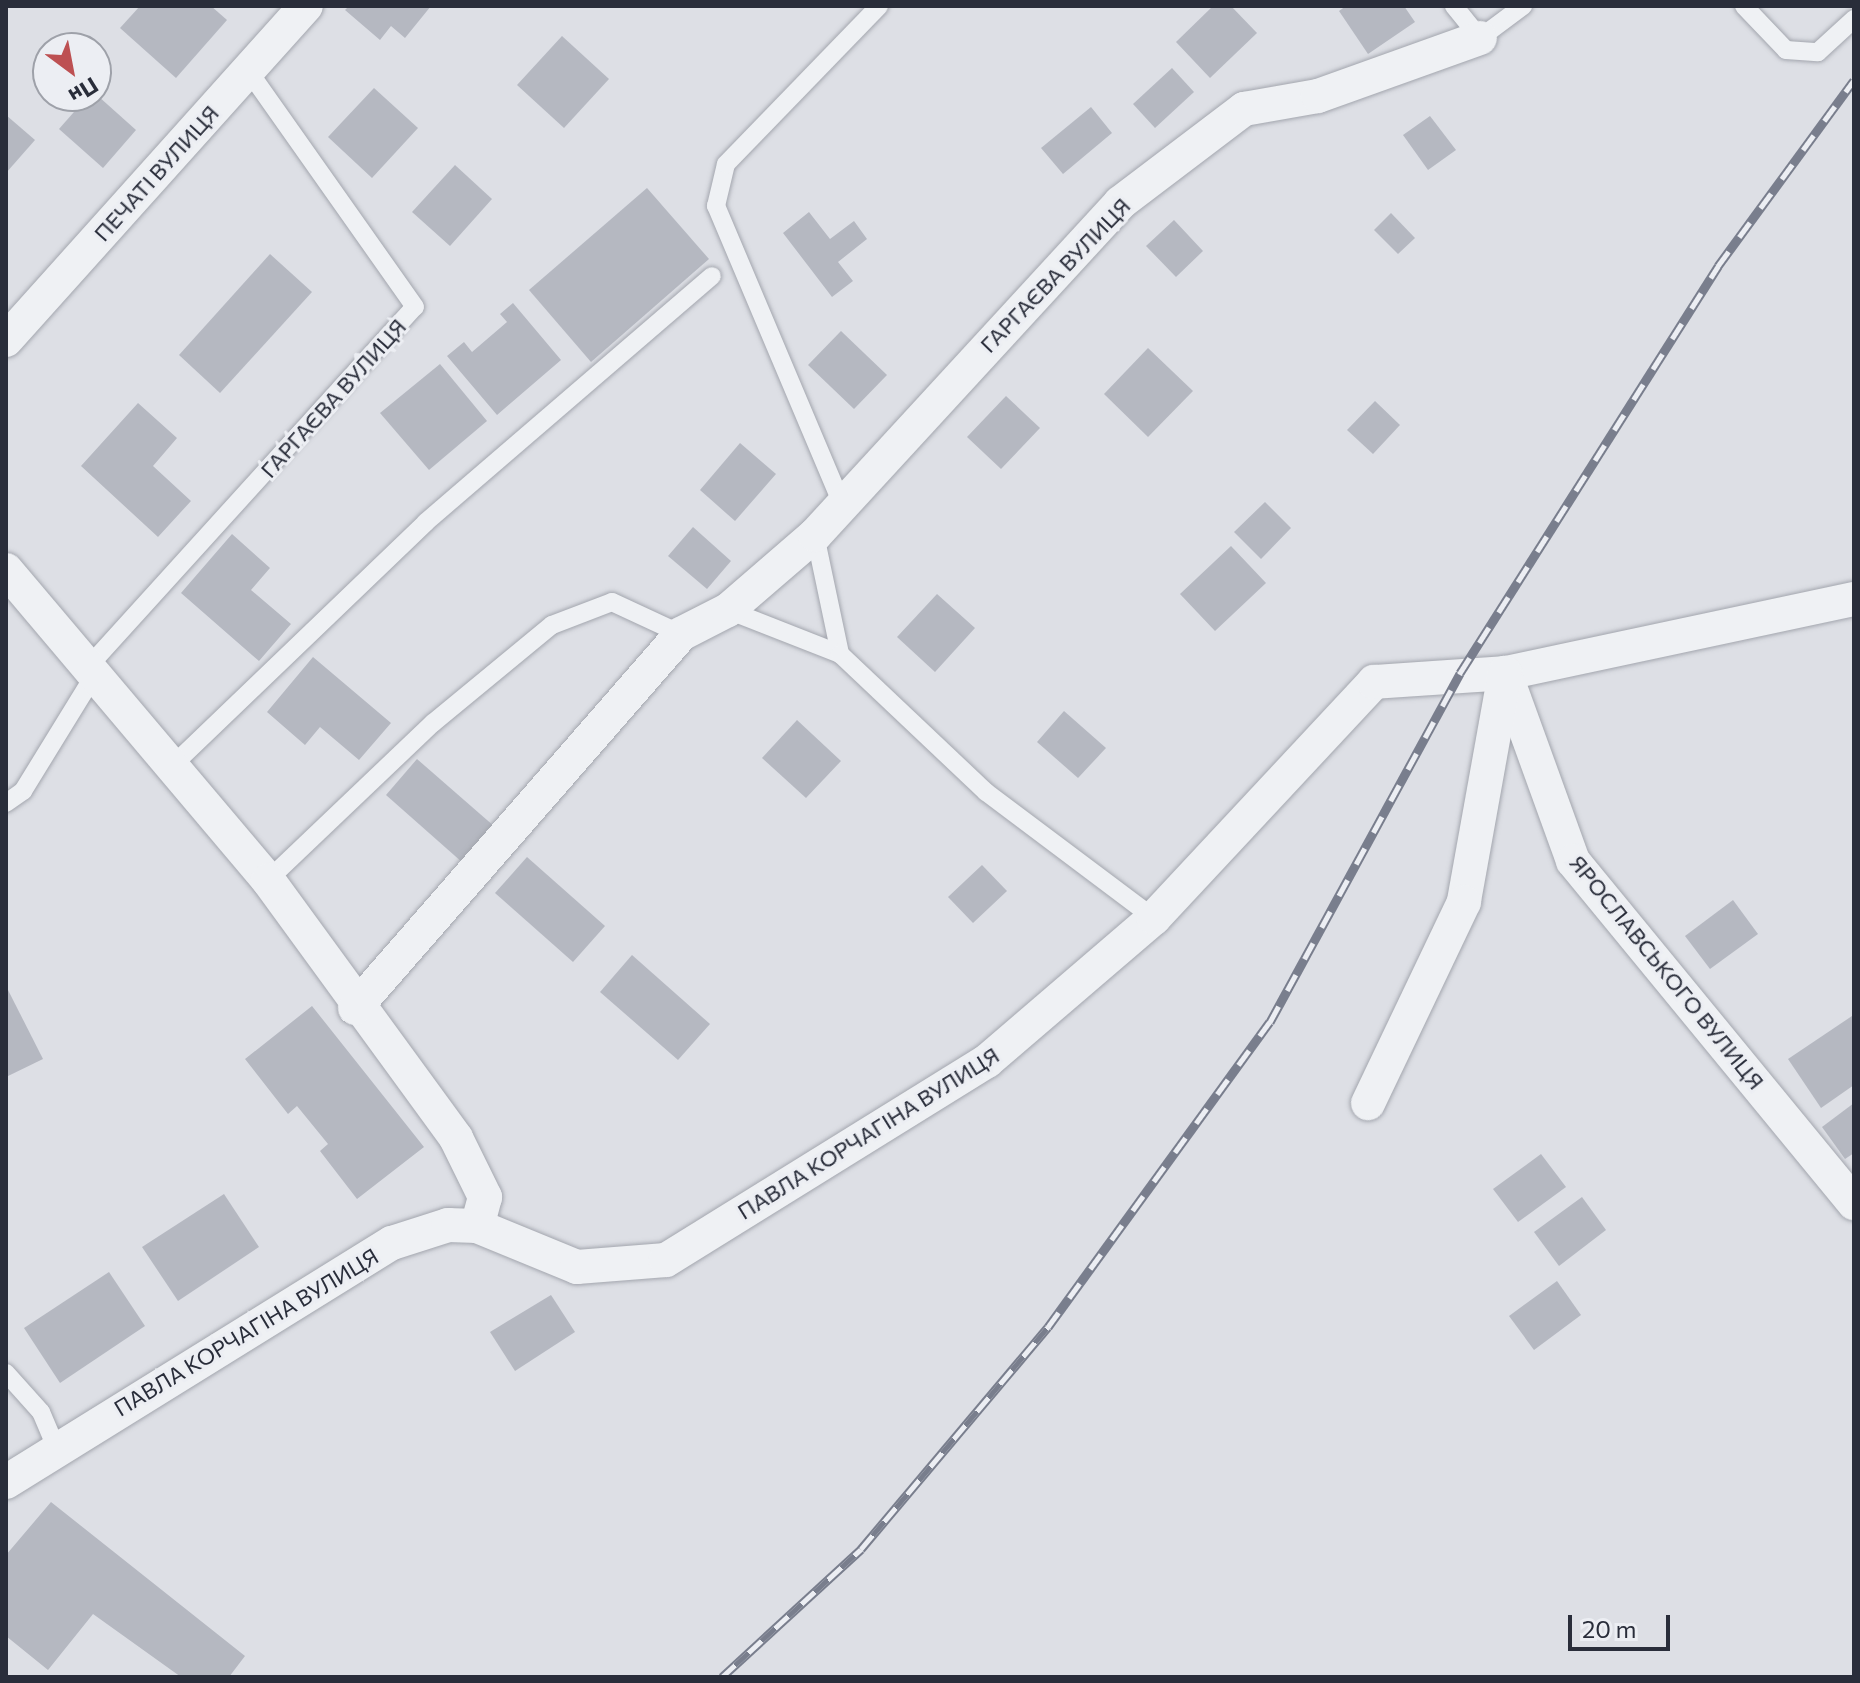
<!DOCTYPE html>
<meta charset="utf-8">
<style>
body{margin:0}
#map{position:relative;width:1860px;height:1683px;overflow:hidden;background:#dddfe5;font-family:Commissioner,sans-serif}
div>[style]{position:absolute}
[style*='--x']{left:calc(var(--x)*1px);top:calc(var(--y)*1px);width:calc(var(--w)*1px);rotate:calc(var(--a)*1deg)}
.building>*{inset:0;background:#b5b8c1}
.roads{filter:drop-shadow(0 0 2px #a3a6ae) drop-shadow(0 0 2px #a3a6ae)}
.service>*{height:18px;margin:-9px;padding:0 9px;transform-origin:9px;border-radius:9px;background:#eff1f4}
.minor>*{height:34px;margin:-17px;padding:0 17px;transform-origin:17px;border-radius:17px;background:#eff1f4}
.rail>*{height:9px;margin-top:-4.5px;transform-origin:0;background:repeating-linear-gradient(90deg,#eceef3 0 18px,#797e8d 0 36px);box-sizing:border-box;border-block:2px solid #797e8d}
span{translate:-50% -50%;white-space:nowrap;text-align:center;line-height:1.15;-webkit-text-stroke:6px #eceef3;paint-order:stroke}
.street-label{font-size:22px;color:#292d3a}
.frame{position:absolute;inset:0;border:8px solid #292d3a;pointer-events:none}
.north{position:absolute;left:32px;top:32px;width:80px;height:80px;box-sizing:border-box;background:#eceef3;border:2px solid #9ea1a9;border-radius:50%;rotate:148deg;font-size:22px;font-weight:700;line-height:32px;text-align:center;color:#292d3a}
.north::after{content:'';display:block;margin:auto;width:28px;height:36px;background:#bd5052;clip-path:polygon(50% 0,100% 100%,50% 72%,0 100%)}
.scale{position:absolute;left:1568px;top:1615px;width:102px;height:36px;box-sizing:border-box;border:4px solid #292d3a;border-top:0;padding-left:10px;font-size:24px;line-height:28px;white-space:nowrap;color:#292d3a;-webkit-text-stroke:6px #eceef3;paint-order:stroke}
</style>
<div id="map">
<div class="building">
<i style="clip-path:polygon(140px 6px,211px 6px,227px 20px,176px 78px,120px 28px)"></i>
<i style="clip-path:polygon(349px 6px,431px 6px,405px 38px,391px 26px,380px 40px,345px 10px)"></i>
<i style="clip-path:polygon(1213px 6px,1231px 6px,1257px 33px,1210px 78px,1176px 42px)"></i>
<i style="clip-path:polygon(1346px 6px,1404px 6px,1415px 22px,1368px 54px,1339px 11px)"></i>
<i style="clip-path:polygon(562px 36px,609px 79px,564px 128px,517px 85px)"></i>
<i style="clip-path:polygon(1172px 68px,1194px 92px,1155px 128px,1133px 104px)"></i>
<i style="clip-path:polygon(374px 88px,418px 128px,372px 178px,328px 137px)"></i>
<i style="clip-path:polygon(88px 96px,98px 96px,136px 130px,103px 168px,59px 129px)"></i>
<i style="clip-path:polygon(1091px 107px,1112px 133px,1063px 174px,1041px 148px)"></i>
<i style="clip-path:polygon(6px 115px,35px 140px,6px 173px)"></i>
<i style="clip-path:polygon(1430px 116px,1456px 150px,1428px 170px,1403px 135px)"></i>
<i style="clip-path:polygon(455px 165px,492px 199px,450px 246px,412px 212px)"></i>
<i style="clip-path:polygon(647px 188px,709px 259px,591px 362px,529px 290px)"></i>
<i style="clip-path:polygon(809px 212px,830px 239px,854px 221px,867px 239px,838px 262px,853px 281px,832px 297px,783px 233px)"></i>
<i style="clip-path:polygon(1391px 213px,1415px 238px,1398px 254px,1374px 230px)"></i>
<i style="clip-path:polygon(1174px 220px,1203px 251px,1176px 277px,1146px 246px)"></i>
<i style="clip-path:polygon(270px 254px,312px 292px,220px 393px,179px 355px)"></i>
<i style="clip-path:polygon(513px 303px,561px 360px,497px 415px,447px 356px,464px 342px,472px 352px,507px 322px,500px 314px)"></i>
<i style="clip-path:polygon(841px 331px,887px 375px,854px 409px,808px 365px)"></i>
<i style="clip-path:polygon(1148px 348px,1193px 391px,1148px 437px,1104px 394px)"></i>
<i style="clip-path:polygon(440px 364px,487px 421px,429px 470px,380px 413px)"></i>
<i style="clip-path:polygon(1006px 396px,1040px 428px,1001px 469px,967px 437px)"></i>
<i style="clip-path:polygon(1375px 401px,1400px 425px,1373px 454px,1347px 430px)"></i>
<i style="clip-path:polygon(138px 403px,177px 438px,153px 466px,191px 501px,158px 537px,81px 466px)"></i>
<i style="clip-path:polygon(740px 443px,776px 474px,735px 521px,700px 490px)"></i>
<i style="clip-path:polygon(1265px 502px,1291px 528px,1261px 559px,1234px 532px)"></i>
<i style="clip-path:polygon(693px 527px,731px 561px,707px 589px,668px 556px)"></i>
<i style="clip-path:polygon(232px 534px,270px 568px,251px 590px,291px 624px,259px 661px,181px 593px)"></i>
<i style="clip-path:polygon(1231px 546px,1266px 583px,1215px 631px,1180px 594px)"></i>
<i style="clip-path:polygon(937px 594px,975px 628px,935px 672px,897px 637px)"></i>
<i style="clip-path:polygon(313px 657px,391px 723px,359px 760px,320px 727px,305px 745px,267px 712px)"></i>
<i style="clip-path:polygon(1064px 711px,1106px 748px,1078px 778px,1037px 742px)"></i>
<i style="clip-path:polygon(797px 720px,841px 761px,806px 798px,762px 758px)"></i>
<i style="clip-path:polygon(417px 759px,495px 827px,463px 863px,386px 795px)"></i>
<i style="clip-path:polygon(527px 857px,605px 926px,573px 962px,495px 893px)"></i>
<i style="clip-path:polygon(982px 865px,1007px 891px,973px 923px,948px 897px)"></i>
<i style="clip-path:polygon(1733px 900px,1758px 934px,1710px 969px,1685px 936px)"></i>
<i style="clip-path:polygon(632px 955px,710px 1024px,678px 1060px,600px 992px)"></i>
<i style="clip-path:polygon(8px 990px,43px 1059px,6px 1077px,6px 991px)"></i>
<i style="clip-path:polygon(312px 1006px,424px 1147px,357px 1199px,320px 1151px,328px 1144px,297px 1106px,288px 1114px,245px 1059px)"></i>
<i style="clip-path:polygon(1852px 1016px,1854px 1085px,1821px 1108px,1788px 1059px)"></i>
<i style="clip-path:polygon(1854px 1103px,1854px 1153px,1845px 1159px,1822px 1127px)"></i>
<i style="clip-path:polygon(1541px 1154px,1566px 1187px,1518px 1222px,1493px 1189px)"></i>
<i style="clip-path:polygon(224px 1194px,259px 1247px,178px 1301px,142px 1247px)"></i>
<i style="clip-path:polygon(1582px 1197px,1606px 1230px,1559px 1266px,1534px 1232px)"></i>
<i style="clip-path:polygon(109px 1272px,145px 1326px,60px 1383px,24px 1328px)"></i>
<i style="clip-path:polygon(1557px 1281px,1581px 1315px,1534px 1350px,1509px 1316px)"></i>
<i style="clip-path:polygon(551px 1295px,575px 1332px,515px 1371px,490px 1332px)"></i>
<i style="clip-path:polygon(51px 1502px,245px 1656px,229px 1677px,181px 1677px,93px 1614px,48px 1670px,6px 1636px,6px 1555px)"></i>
</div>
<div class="roads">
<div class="service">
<i style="--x:1454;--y:6;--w:41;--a:50.9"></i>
<i style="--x:1480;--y:38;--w:54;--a:-36.7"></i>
<i style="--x:1744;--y:6;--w:61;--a:46.3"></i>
<i style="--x:1786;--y:50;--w:32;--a:4"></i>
<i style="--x:1818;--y:52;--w:49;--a:-42.5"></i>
<i style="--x:842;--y:504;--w:324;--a:-112.9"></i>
<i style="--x:716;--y:206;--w:43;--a:-76.6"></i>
<i style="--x:726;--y:164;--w:220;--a:-45.9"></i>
<i style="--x:815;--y:535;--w:122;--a:78.1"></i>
<i style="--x:728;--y:610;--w:120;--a:21.4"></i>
<i style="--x:840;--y:654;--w:201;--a:43.4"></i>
<i style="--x:986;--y:792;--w:210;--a:36.9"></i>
<i style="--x:88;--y:667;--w:486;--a:-47.8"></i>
<i style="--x:415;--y:307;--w:290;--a:-125.2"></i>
<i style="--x:172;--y:766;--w:352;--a:-43.8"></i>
<i style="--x:426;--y:522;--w:377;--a:-40.7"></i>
<i style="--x:6;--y:803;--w:21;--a:-35"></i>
<i style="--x:23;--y:791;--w:137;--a:-58.4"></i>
<i style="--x:268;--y:880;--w:228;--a:-43.6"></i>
<i style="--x:433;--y:723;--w:154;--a:-39.5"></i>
<i style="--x:552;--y:625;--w:64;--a:-21"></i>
<i style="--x:612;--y:602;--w:76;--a:24.9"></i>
<i style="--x:6;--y:1373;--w:52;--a:48.1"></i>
<i style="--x:41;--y:1412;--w:39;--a:67"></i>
</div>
<div class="minor">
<i style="--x:6;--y:340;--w:449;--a:-48.1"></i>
<i style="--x:6;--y:570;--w:406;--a:49.8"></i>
<i style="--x:268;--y:880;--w:319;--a:53.9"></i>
<i style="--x:456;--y:1138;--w:66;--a:63.8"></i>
<i style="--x:485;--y:1197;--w:30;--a:105"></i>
<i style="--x:1854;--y:599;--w:357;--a:168"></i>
<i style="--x:1505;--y:673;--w:200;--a:70.1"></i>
<i style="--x:1573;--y:861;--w:443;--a:50.6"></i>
<i style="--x:355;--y:1008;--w:496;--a:-48.9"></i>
<i style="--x:681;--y:634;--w:53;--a:-27.1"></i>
<i style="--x:728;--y:610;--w:115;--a:-40.8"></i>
<i style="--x:815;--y:535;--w:451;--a:-47.4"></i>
<i style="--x:1120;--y:203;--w:156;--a:-37.2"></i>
<i style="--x:1244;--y:109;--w:75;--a:-10"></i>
<i style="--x:1318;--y:96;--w:172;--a:-19.7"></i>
<i style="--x:6;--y:1482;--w:454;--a:-31.8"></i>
<i style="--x:392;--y:1243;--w:59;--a:-17.8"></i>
<i style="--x:448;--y:1225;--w:29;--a:2"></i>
<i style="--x:477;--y:1226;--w:108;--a:22.3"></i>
<i style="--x:577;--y:1267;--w:89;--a:-4.5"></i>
<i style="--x:666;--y:1260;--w:378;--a:-31.8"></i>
<i style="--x:987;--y:1061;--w:220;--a:-40.6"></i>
<i style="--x:1154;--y:918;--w:323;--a:-47"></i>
<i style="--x:1374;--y:682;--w:131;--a:-3.9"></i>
<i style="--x:1505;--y:673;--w:233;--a:100.2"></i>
<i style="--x:1464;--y:902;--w:223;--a:115.5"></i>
</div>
</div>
<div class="rail">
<i style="--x:722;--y:1677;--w:189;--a:-42.6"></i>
<i style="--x:861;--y:1549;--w:290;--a:-49.9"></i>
<i style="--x:1048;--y:1327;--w:377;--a:-54"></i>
<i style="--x:1270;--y:1022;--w:397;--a:-61.4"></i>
<i style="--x:1460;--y:673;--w:482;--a:-57.6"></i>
<i style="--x:1718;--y:266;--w:230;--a:-53.8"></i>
</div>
<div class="street-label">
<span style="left:156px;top:173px;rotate:-48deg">ПЕЧАТІ ВУЛИЦЯ</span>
<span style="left:1055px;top:275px;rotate:-46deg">ГАРГАЄВА ВУЛИЦЯ</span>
<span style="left:333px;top:398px;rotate:-48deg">ГАРГАЄВА ВУЛИЦЯ</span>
<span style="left:1667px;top:972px;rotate:51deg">ЯРОСЛАВСЬКОГО ВУЛИЦЯ</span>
<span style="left:868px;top:1133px;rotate:-32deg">ПАВЛА КОРЧАГІНА ВУЛИЦЯ</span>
<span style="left:246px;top:1332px;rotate:-31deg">ПАВЛА КОРЧАГІНА ВУЛИЦЯ</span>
</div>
<div class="frame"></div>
<div class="north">Пн</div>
<div class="scale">20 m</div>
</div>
